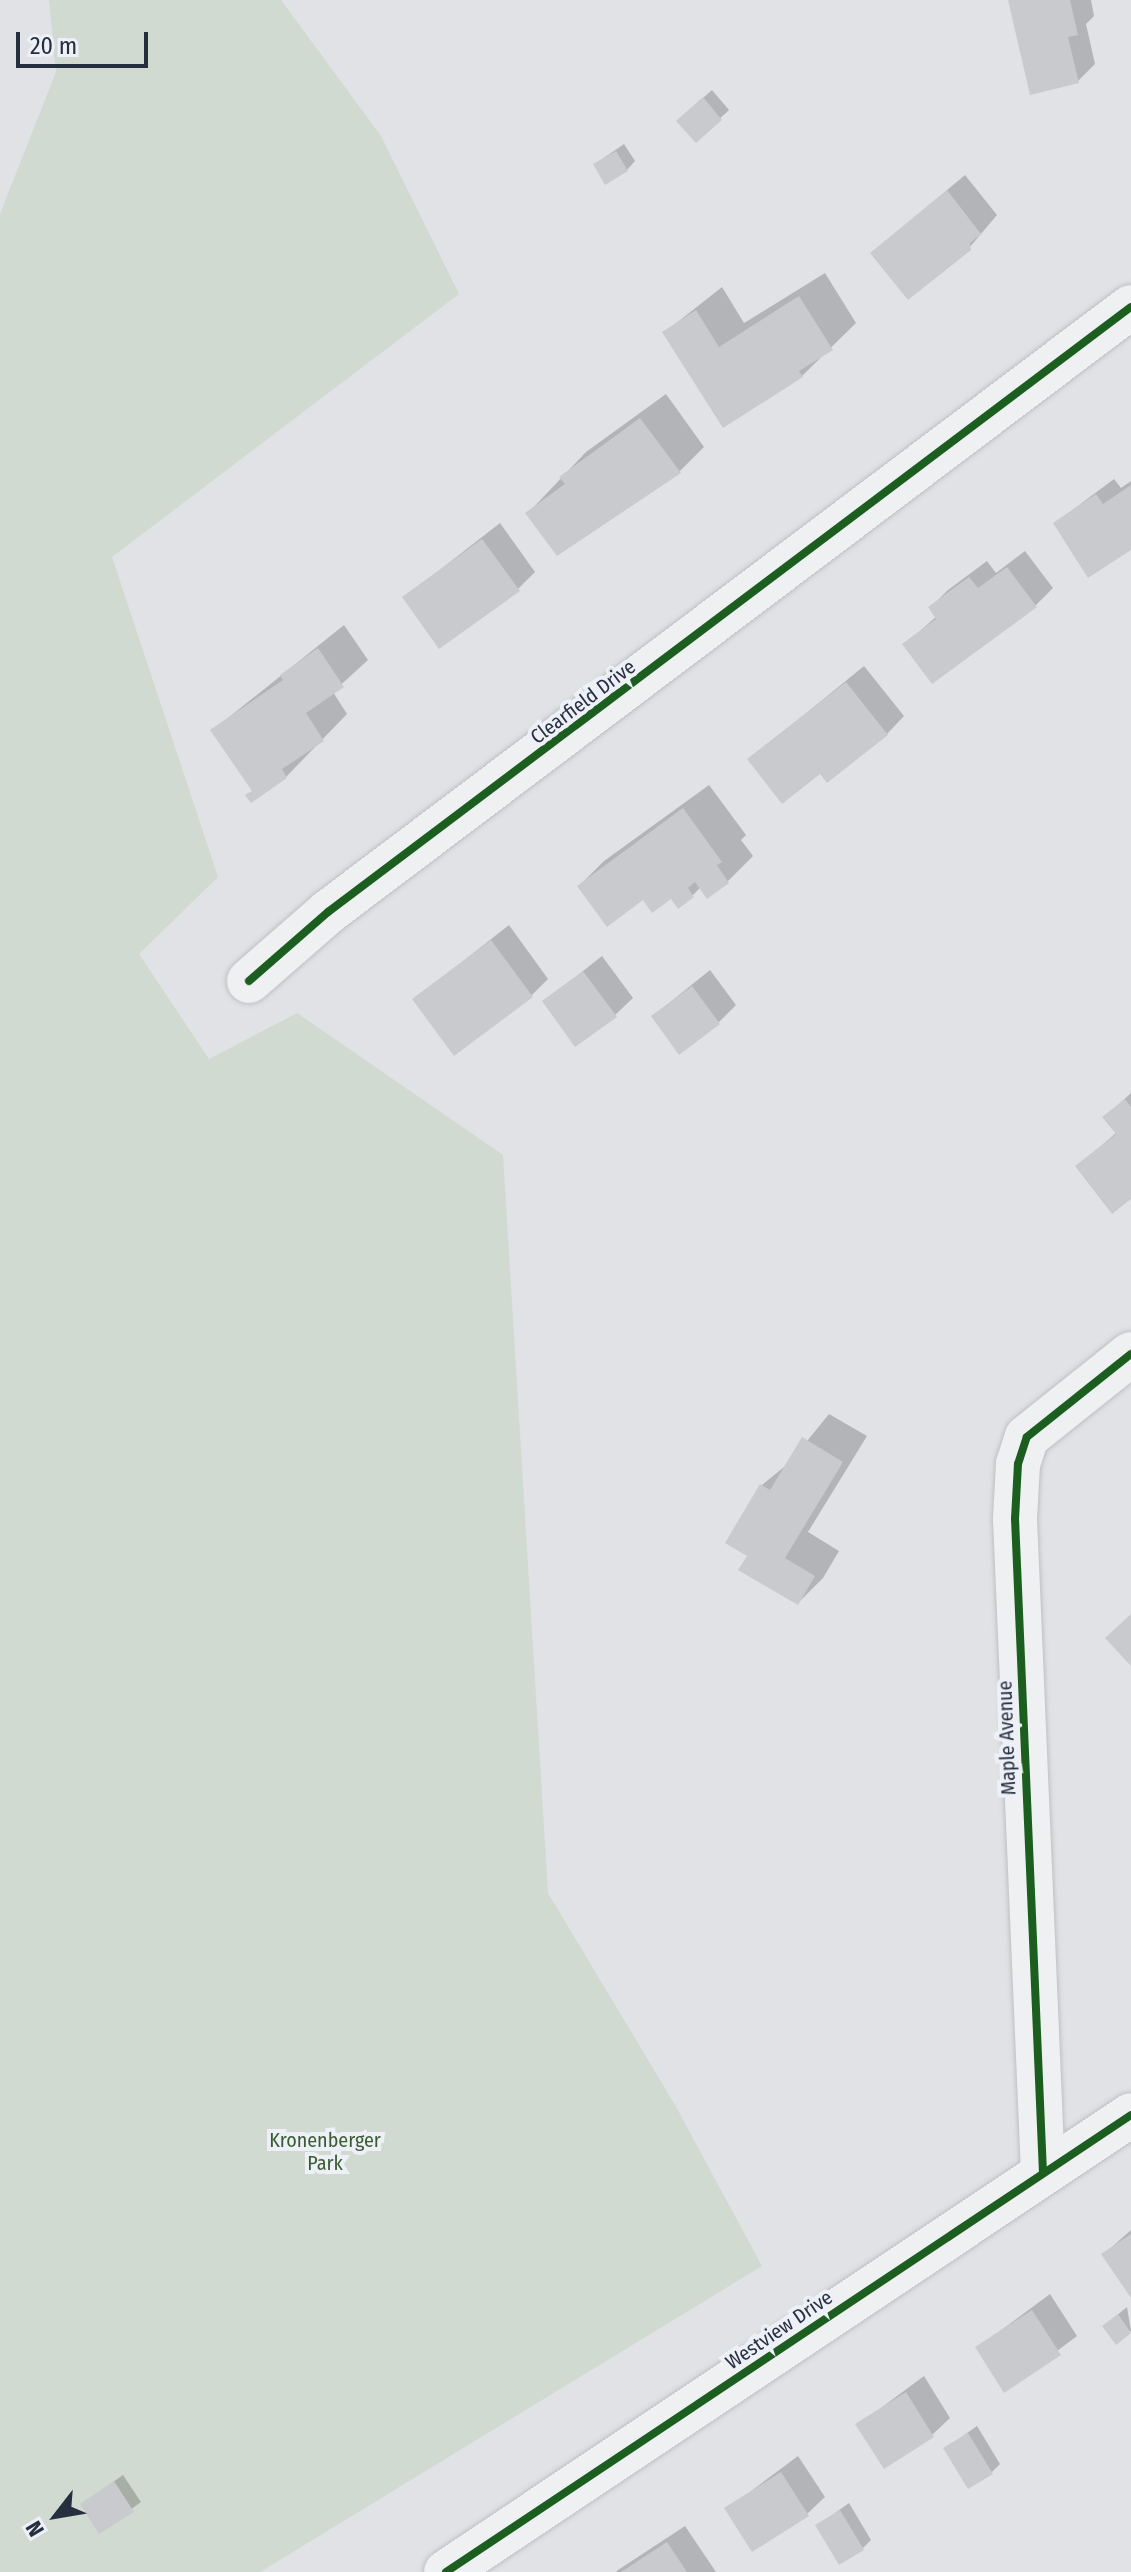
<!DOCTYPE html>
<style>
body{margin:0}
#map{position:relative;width:1131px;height:2572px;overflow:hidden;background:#e0e2e5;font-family:"Fira Sans Condensed",sans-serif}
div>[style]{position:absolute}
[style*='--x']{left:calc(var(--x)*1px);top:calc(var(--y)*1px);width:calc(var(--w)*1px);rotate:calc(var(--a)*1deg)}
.green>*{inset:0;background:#d0dad0}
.shadow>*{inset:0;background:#0003}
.building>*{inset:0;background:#c8cacd}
.roads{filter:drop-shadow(0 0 2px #bec0c3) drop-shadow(0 0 2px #bec0c3)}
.street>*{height:44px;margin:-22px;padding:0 22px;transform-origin:22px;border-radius:22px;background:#eff0f2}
.cycleway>*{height:8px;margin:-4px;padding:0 4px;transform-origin:4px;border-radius:4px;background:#1b5e20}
span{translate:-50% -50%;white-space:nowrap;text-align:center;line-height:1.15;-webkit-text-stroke:8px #edf0f6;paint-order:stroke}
.street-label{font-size:20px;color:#262f40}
.park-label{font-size:20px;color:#3a5c32}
.north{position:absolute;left:16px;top:2476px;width:80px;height:80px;-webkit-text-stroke:6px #edf0f6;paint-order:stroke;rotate:239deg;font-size:22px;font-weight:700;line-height:32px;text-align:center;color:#262f40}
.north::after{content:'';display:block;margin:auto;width:28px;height:36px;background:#262f40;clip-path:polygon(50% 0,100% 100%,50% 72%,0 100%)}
.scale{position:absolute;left:16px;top:32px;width:132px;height:36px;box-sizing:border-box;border:4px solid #262f40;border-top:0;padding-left:10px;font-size:24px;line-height:28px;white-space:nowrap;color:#262f40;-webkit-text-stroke:6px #edf0f6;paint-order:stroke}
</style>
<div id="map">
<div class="green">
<i style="clip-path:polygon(49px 0,281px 0,381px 136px,459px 294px,112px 557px,218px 877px,139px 954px,209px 1059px,297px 1013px,503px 1155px,548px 1893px,675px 2105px,762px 2266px,260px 2572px,0 2572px,0 214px,56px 72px)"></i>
</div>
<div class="shadow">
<i style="clip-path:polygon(1010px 0,1091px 0,1094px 16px,1086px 24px,1095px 64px,1078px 81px)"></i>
<i style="clip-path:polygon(712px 90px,729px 110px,697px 140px,687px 112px)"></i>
<i style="clip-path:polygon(624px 144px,635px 161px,627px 170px,595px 164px)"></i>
<i style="clip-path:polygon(965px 175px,997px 215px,969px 248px,872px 253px)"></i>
<i style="clip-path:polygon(825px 273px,856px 323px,802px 376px,665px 332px,722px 287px,744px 323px)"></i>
<i style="clip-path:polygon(666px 394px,704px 447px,679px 472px,528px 513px,586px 452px)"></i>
<i style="clip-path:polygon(1114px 479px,1121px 488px,1131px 481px,1131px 548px,1055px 523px)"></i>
<i style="clip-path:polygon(500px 523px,535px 572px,518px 589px,405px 597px)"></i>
<i style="clip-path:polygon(1025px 551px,1053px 588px,1035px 606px,905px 644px,937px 616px,931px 607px,948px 590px,987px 561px,996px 573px)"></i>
<i style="clip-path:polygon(344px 625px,368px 660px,333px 692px,347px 714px,286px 777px,254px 790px,213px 730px)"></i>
<i style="clip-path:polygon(864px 666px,904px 716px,887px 734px,821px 772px,750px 759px)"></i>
<i style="clip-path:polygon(709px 785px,746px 835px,741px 840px,753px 856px,728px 881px,708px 896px,701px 887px,693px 895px,644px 897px,579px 886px,604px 861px)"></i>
<i style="clip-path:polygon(509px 925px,548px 979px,531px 996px,415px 999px)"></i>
<i style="clip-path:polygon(602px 956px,633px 998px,615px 1015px,545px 1001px)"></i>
<i style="clip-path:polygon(710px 970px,736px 1005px,719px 1022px,653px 1016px)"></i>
<i style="clip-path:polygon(1131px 1093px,1131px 1196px,1078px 1166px,1117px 1132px,1105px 1117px)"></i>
<i style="clip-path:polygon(829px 1414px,867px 1436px,808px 1532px,839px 1551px,823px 1578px,798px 1603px,750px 1555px,762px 1485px,790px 1462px)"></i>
<i style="clip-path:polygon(1131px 2230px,1131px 2295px,1104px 2254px)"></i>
<i style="clip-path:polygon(1050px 2294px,1077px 2336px,1005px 2390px,977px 2348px)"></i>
<i style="clip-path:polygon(1127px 2307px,1131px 2331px,1116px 2342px,1104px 2326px)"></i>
<i style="clip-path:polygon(924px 2376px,950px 2418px,932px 2435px,858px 2425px)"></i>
<i style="clip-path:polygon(977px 2426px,1000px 2464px,992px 2472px,946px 2448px)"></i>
<i style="clip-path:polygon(798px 2456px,825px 2497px,807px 2514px,727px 2509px)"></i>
<i style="clip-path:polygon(123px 2475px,141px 2502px,100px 2532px,82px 2504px)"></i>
<i style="clip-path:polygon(849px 2503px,871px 2540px,863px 2548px,818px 2525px)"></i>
<i style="clip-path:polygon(685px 2526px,716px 2572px,616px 2572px,618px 2570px)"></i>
</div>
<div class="building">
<i style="clip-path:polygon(1008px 0,1070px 0,1078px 35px,1068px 37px,1079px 83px,1030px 95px)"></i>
<i style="clip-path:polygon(703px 97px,722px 120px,696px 143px,676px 121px)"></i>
<i style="clip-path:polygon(616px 151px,628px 171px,605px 185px,593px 164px)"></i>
<i style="clip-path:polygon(947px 190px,981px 234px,970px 243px,971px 250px,908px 300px,870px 253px)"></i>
<i style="clip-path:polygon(799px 296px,833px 350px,799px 371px,803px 377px,723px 428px,662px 332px,696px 310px,719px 347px)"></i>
<i style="clip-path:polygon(640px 418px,681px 473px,557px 556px,525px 513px,565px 484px,559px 477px)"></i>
<i style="clip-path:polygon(1131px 485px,1131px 550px,1088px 578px,1053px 523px,1096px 494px,1103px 504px)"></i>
<i style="clip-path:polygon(482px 539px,520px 591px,439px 649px,402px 597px)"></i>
<i style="clip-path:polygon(1007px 567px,1037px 607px,932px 684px,902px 644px,936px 619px,928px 607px,969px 577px,978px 588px)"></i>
<i style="clip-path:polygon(318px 648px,344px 687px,306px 713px,324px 741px,282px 769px,287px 778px,251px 803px,245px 795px,252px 791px,210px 730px,283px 680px,280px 675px)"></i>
<i style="clip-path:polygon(846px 682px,888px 735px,827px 783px,820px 774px,782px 804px,747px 759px)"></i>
<i style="clip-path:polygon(683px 808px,722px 862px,717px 865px,729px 883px,707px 899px,695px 882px,688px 888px,694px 897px,678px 909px,671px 899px,652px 913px,643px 900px,607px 927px,577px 886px)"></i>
<i style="clip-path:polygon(491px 940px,533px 997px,454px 1056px,412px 999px)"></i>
<i style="clip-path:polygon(583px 971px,617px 1017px,575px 1047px,542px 1001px)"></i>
<i style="clip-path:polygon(692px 986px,720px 1024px,679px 1055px,651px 1016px)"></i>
<i style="clip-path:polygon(1125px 1099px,1131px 1107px,1131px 1199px,1112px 1214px,1075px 1166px,1116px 1134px,1102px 1117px)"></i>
<i style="clip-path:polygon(802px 1437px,843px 1462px,785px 1558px,815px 1576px,798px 1605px,738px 1570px,747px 1556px,725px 1543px,760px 1484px,770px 1490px)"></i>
<i style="clip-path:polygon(1131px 1614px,1131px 1666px,1105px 1638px)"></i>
<i style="clip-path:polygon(1131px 2234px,1131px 2298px,1101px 2254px)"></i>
<i style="clip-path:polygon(1032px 2310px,1061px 2355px,1004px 2393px,975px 2347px)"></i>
<i style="clip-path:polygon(1118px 2314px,1131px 2333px,1116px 2345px,1102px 2326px)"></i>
<i style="clip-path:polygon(906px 2392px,934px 2437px,884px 2469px,855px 2424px)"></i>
<i style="clip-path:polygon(968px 2433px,993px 2474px,968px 2489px,943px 2448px)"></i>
<i style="clip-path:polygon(781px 2472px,809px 2516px,752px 2552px,724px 2508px)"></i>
<i style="clip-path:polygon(114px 2481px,134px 2512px,99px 2534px,80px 2504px)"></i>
<i style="clip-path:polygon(840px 2510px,864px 2550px,839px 2565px,815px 2525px)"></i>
<i style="clip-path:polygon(667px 2542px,687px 2572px,621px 2572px)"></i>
</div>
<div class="roads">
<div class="street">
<i style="--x:249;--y:981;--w:105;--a:-41.1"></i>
<i style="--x:328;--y:912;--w:1005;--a:-37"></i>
<i style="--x:1043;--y:2173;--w:655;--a:-92.45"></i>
<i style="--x:1015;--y:1519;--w:55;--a:-86.9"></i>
<i style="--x:1018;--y:1464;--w:28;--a:-72"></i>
<i style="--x:1027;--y:1437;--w:133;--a:-38.6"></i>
<i style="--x:446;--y:2572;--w:823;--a:-33.71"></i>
</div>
</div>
<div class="cycleway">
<i style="--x:249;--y:981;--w:105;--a:-41.1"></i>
<i style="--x:328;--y:912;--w:1005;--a:-37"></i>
<i style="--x:1043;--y:2173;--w:655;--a:-92.45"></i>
<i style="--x:1015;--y:1519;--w:55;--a:-86.9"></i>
<i style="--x:1018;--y:1464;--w:28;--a:-72"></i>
<i style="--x:1027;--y:1437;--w:133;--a:-38.6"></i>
<i style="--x:446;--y:2572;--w:823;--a:-33.71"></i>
</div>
<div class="street-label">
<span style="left:583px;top:702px;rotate:-37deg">Clearfield Drive</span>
<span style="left:1007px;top:1738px;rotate:-92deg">Maple Avenue</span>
<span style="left:779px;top:2330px;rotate:-34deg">Westview Drive</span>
</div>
<div class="park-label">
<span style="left:325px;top:2152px">Kronenberger<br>Park</span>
</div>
<div class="north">N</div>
<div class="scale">20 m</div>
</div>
